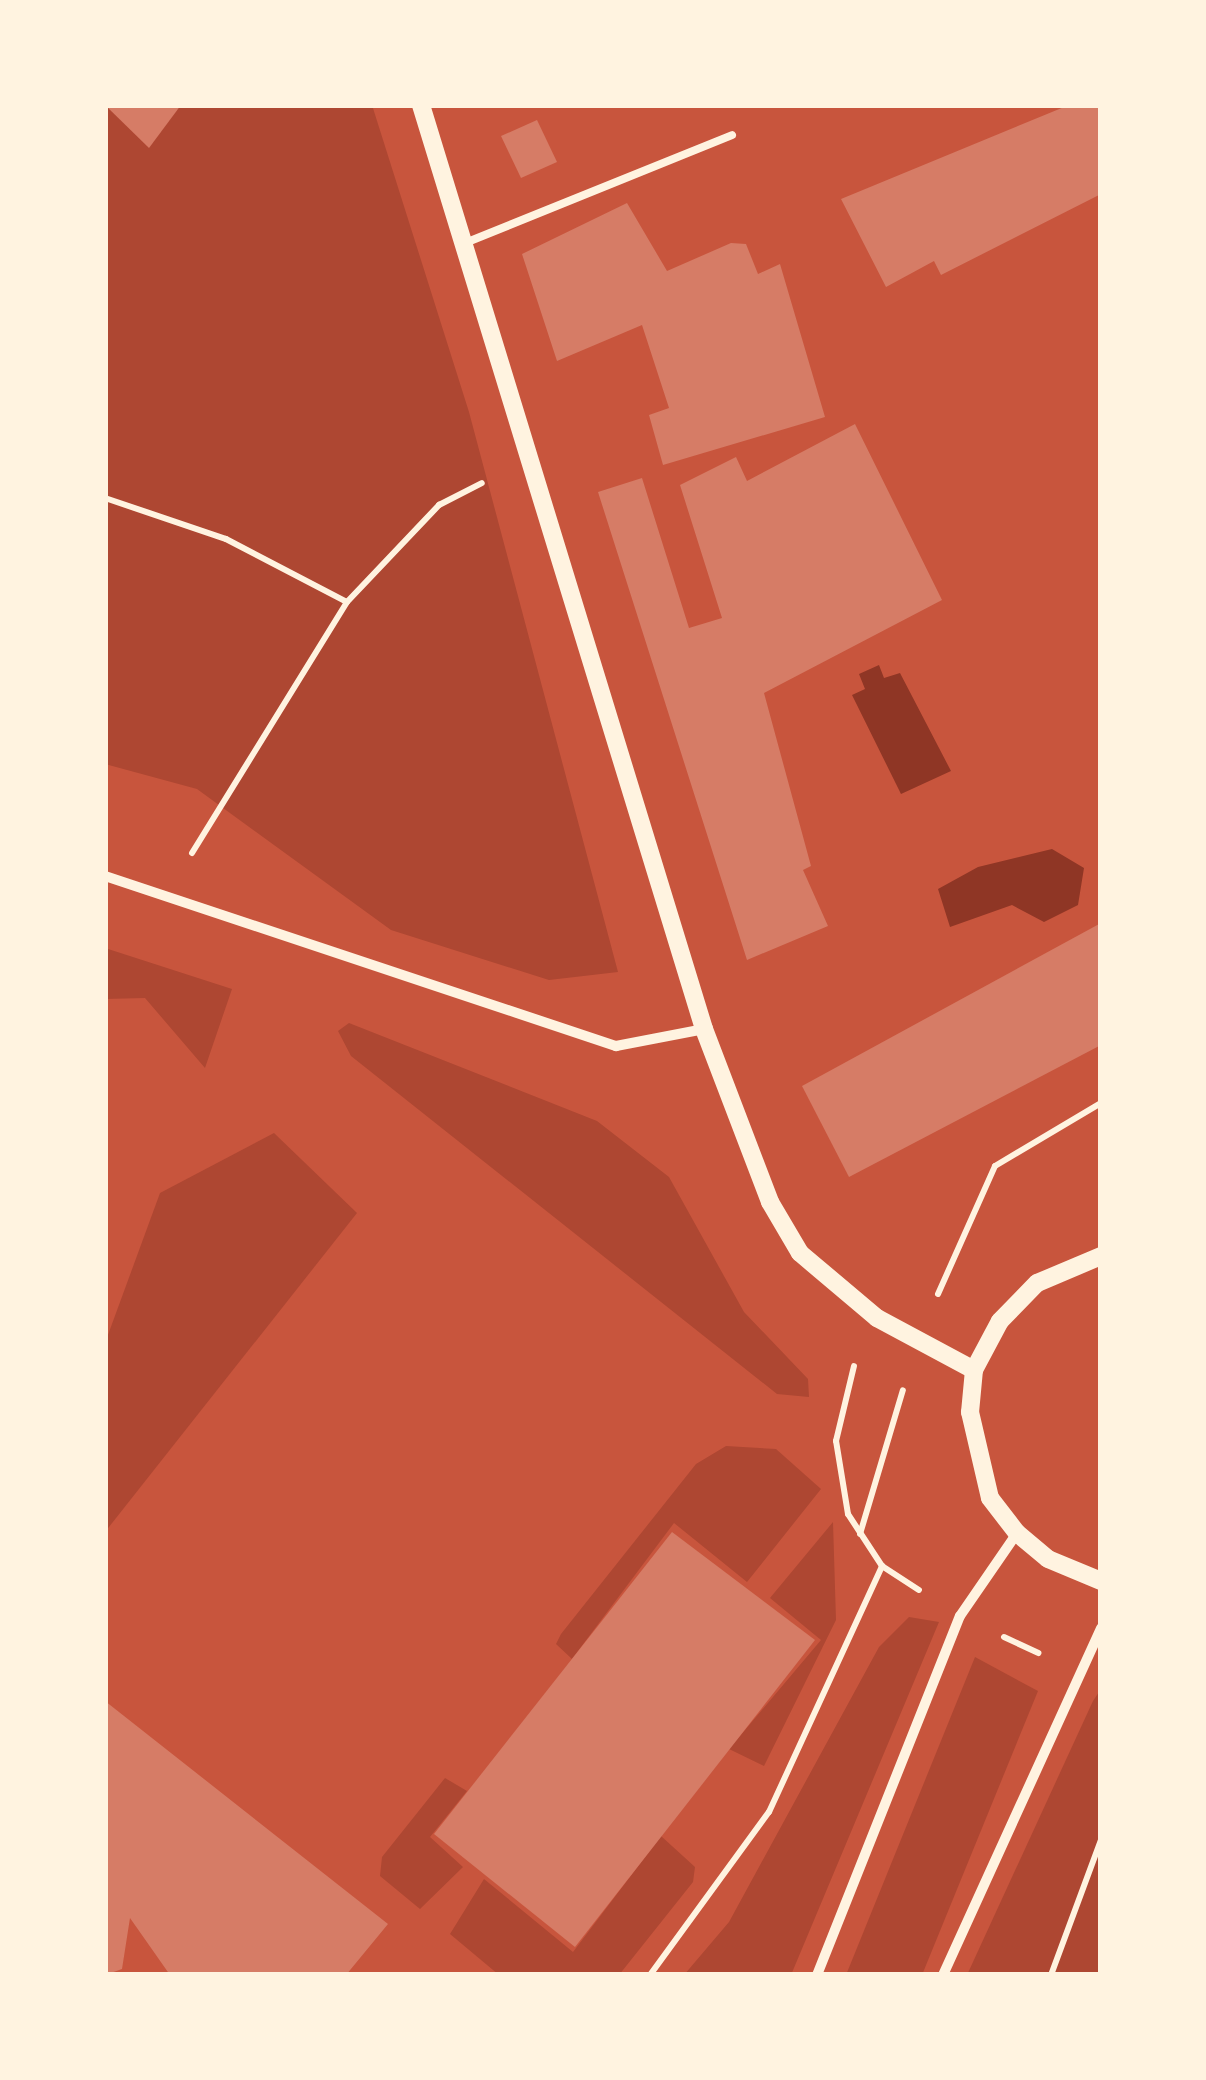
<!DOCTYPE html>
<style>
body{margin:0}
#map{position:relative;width:1206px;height:2080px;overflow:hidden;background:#c8553d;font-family:Raleway,sans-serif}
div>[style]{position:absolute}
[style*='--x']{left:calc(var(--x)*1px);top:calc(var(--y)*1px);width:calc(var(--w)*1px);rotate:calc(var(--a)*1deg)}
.green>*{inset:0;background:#ae4732}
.water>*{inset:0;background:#8f3625}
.building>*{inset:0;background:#d67c66}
.path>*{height:6px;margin:-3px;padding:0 3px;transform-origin:3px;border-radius:3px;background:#fff3e0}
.service>*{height:8px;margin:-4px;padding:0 4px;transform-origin:4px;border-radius:4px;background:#fff3e0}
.minor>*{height:10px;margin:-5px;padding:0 5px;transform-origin:5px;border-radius:5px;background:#fff3e0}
.tertiary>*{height:18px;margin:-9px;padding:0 9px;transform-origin:9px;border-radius:9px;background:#fff3e0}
span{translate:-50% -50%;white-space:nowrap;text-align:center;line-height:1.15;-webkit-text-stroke:10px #fff3e0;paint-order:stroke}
.frame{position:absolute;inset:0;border:108px solid #fff3e0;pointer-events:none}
</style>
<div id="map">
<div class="green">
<i style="clip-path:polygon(105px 105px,372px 105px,469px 412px,618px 972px,549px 980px,391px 930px,197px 789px,105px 764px)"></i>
<i style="clip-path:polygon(105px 948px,232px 989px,205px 1068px,145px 998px,105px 999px)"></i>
<i style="clip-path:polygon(349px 1023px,597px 1121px,669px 1177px,744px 1312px,808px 1379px,809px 1397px,777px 1394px,351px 1056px,338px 1031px)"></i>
<i style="clip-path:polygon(274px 1133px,357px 1213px,105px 1532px,105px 1343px,160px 1193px)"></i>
<i style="clip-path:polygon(726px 1446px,776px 1449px,821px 1489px,747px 1582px,674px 1523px,572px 1659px,556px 1644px,561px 1634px,696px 1464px)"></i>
<i style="clip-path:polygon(833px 1522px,836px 1620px,764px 1766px,729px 1749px,821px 1640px,770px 1598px)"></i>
<i style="clip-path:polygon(909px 1617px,939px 1622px,791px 1975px,684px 1975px,729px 1922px,879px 1647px)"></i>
<i style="clip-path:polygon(975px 1657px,1038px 1691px,922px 1975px,846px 1975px)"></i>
<i style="clip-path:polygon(1101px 1689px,1101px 1975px,967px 1975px,1093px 1701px)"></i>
<i style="clip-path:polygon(445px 1778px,467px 1791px,430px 1837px,463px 1867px,420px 1909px,380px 1876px,382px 1857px)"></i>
<i style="clip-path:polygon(661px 1836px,695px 1867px,693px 1882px,619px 1975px,499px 1975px,450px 1934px,484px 1879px,573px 1952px)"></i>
</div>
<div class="water">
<i style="clip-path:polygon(879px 665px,884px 678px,900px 673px,951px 771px,901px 794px,852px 695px,865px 689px,859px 674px)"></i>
<i style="clip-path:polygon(1052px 849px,1084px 868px,1078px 905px,1044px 922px,1012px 905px,950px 927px,938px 889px,978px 867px)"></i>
</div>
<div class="building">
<i style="clip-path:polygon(105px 105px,181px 105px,149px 148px)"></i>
<i style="clip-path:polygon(1069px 105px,1101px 105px,1101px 194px,941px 275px,934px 261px,886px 287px,841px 199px)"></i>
<i style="clip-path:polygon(537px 120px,557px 162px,521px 178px,501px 136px)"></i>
<i style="clip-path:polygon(627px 203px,667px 271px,731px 243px,746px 244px,758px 274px,780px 264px,825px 417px,663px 465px,649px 415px,669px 408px,642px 325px,557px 361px,522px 254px)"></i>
<i style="clip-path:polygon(855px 424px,942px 600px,764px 693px,811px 866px,803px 870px,828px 926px,747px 960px,598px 492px,642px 478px,689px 628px,722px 618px,680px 485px,736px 457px,747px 481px)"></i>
<i style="clip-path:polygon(1101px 923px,1101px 1045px,849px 1177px,802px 1086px)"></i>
<i style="clip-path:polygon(672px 1532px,815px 1640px,575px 1947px,434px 1834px)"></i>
<i style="clip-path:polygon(105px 1701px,388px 1924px,346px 1975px,170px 1975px,130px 1918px,122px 1969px,105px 1975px)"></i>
</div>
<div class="path">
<i style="--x:105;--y:498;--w:128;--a:18.7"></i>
<i style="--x:226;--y:539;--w:136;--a:27.5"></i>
<i style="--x:192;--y:853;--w:295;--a:-58.3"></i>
<i style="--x:347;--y:602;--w:134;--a:-46.5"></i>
<i style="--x:439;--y:505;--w:48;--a:-27.1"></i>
<i style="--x:938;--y:1294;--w:140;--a:-66"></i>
<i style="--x:995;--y:1166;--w:123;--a:-30.7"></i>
<i style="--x:860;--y:1534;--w:150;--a:-73.4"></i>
<i style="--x:882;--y:1566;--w:44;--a:33"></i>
<i style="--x:1004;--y:1637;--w:38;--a:25"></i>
<i style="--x:650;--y:1975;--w:202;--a:-53.9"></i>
<i style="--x:769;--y:1812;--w:271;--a:-65.3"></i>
<i style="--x:882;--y:1566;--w:62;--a:-123.2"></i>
<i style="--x:848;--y:1514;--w:74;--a:-99.3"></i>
<i style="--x:836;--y:1441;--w:77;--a:-76.5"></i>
<i style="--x:1051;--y:1975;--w:144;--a:-69.7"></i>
</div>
<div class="service">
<i style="--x:465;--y:243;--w:288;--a:-22"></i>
</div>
<div class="minor">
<i style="--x:105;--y:876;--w:539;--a:18.4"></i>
<i style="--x:616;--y:1046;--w:90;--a:-10.9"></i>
<i style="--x:817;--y:1975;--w:386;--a:-68.3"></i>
<i style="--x:960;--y:1616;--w:101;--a:-55.5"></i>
<i style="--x:943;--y:1975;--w:381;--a:-65.5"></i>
</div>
<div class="tertiary">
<i style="--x:421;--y:105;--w:966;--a:72.97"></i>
<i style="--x:704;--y:1029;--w:185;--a:69.1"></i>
<i style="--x:770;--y:1202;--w:59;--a:59.5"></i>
<i style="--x:800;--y:1253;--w:101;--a:40.2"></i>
<i style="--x:877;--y:1318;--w:110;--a:28.2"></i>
<i style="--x:1101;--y:1256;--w:69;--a:157.1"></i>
<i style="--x:1037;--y:1283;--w:53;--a:134.2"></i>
<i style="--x:1000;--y:1321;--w:55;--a:118"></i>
<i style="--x:974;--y:1370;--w:42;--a:95.4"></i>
<i style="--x:970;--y:1412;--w:88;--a:76.9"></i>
<i style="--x:990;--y:1498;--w:44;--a:52.4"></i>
<i style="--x:1017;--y:1533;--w:40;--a:40"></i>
<i style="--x:1048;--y:1559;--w:57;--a:22.5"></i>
</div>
<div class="frame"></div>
</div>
